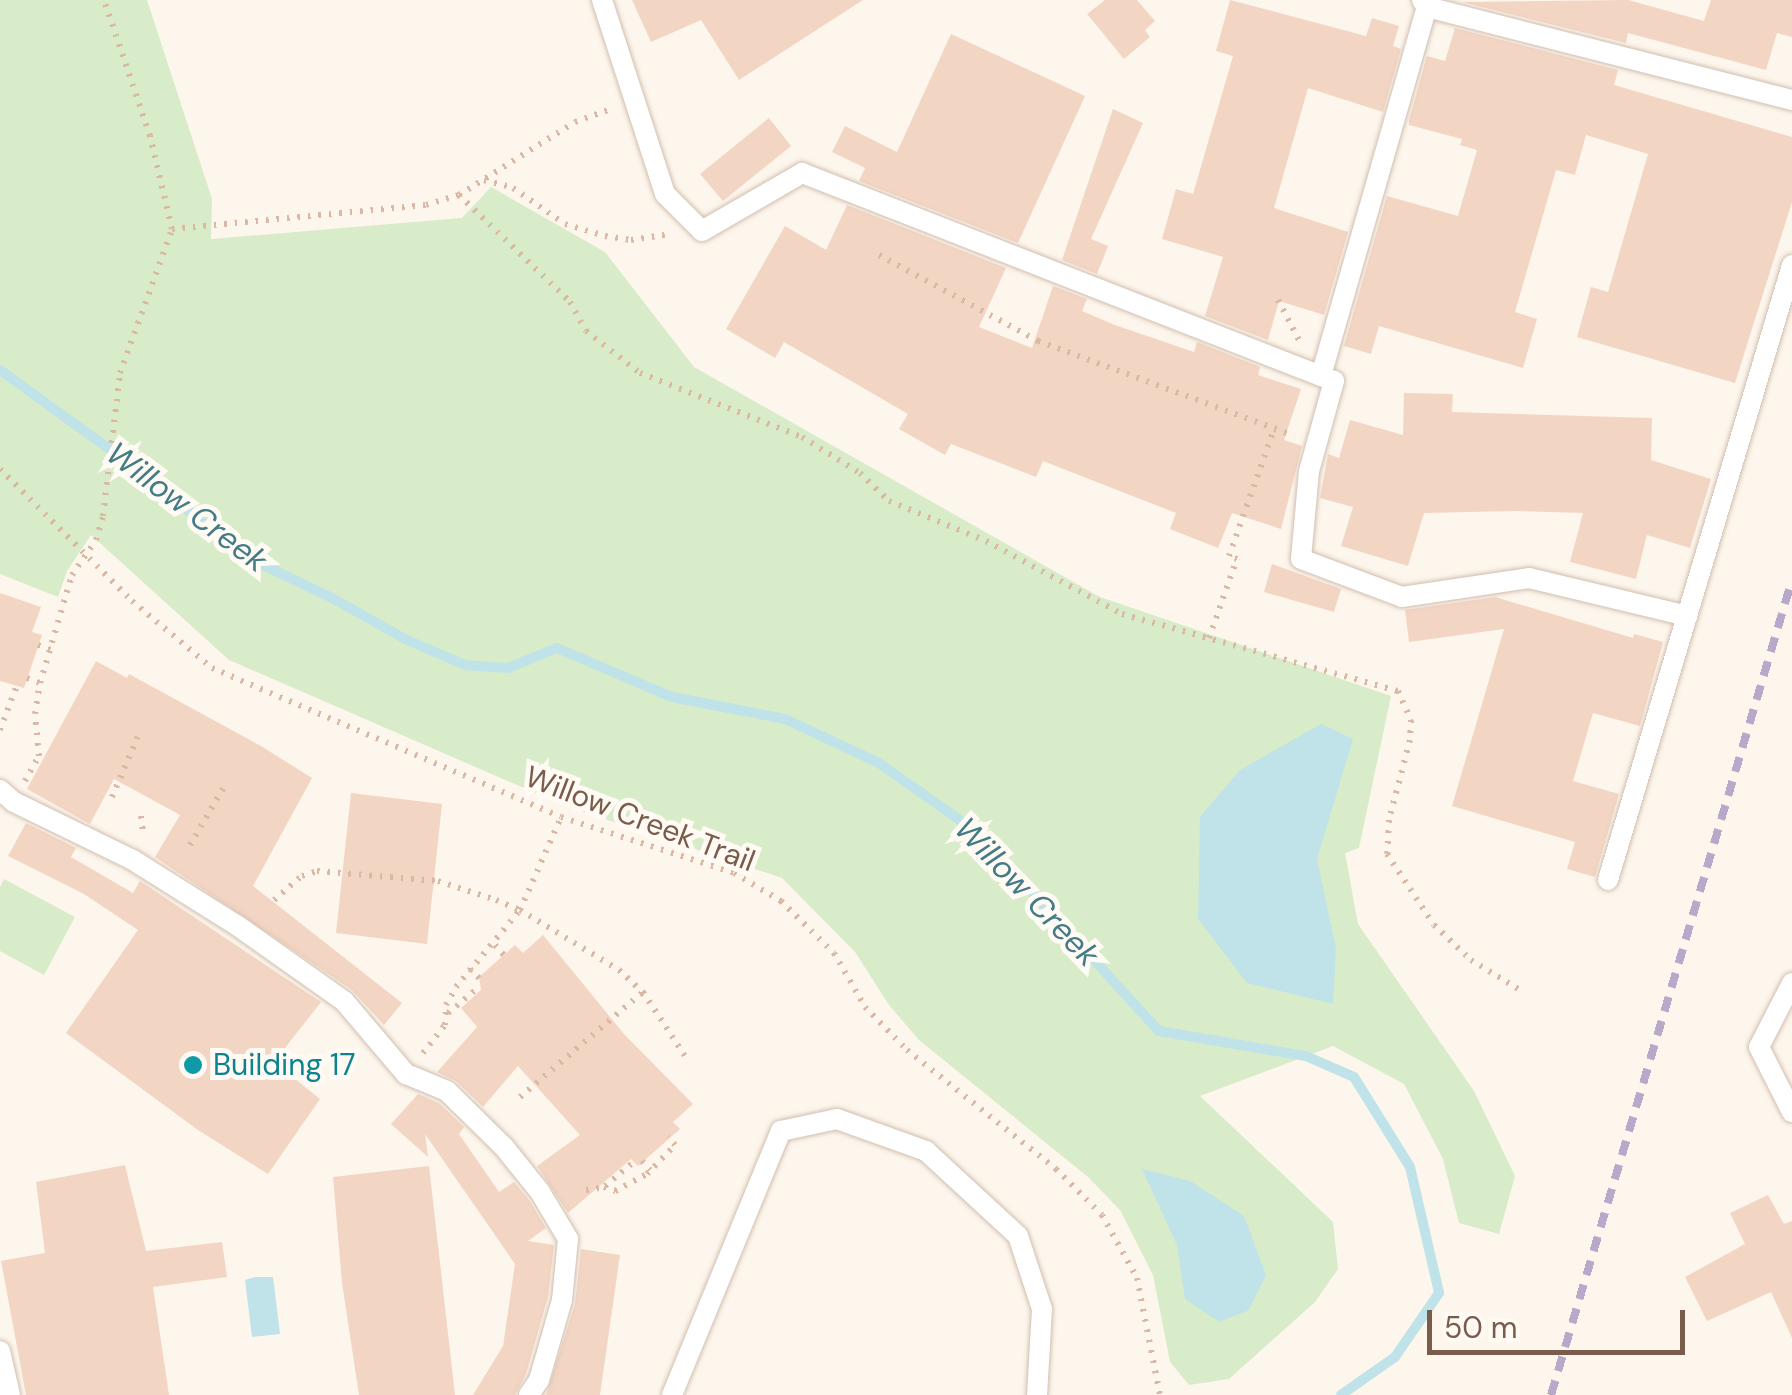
<!DOCTYPE html>
<style>
body{margin:0}
#map{position:relative;width:1792px;height:1395px;overflow:hidden;background:#fdf6ec;font-family:"DM Sans",sans-serif}
div>[style]{position:absolute}
[style*='--x']{left:calc(var(--x)*1px);top:calc(var(--y)*1px);width:calc(var(--w)*1px);rotate:calc(var(--a)*1deg)}
.green>*{inset:0;background:#d8ecc9}
.water>*{inset:0;background:#bfe3e8}
.stream>*{height:10px;margin:-5px;padding:0 5px;transform-origin:5px;border-radius:5px;background:#bfe3e8}
.building>*{inset:0;background:#f3d5c3}
.path>*{height:6px;margin-top:-3px;transform-origin:0;background:repeating-linear-gradient(90deg,#d9b8a5 0 2.5px,transparent 0 10.5px)}
.roads{filter:drop-shadow(0 0 2px #d1beb0) drop-shadow(0 0 2px #d1beb0)}
.service>*{height:20px;margin:-10px;padding:0 10px;transform-origin:10px;border-radius:10px;background:#fff}
.rail>*{height:8px;margin-top:-4px;transform-origin:0;background:repeating-linear-gradient(90deg,#b9a8c9 0 15px,transparent 0 25px)}
.dots>*{width:28px;height:28px;translate:-50% -50%;box-sizing:border-box;border:5px solid #fffaf3;border-radius:50%}
span{translate:-50% -50%;white-space:nowrap;text-align:center;line-height:1.15;-webkit-text-stroke:10px #fffaf3;paint-order:stroke}
.street-label{font-size:30px;color:#7a5c4d}
.culture-label{font-size:30px;color:#0d838f}
.left{translate:0 -50%;text-align:left}
.water-label{font-size:32px;color:#437c86;font-style:italic}
.scale{position:absolute;left:1427px;top:1310px;width:258px;height:45px;box-sizing:border-box;border:5px solid #7a5c4d;border-top:0;padding-left:12px;font-size:30px;line-height:35px;white-space:nowrap;color:#7a5c4d;-webkit-text-stroke:8px #fffaf3;paint-order:stroke}
</style>
<div id="map">
<div class="green">
<i style="clip-path:polygon(0 0,147px 0,212px 199px,211px 239px,462px 218px,491px 187px,605px 252px,694px 367px,1100px 597px,1391px 696px,1359px 848px,1345px 853px,1358px 924px,1474px 1091px,1515px 1176px,1499px 1234px,1459px 1223px,1443px 1159px,1404px 1084px,1333px 1046px,1200px 1096px,1333px 1222px,1338px 1269px,1315px 1302px,1229px 1379px,1189px 1385px,1170px 1362px,1153px 1275px,1120px 1210px,1088px 1177px,919px 1040px,889px 1005px,855px 952px,782px 878px,563px 805px,229px 660px,91px 535px,67px 571px,58px 597px,0 574px)"></i>
<i style="clip-path:polygon(4px 879px,75px 917px,44px 975px,0 951px,0 887px)"></i>
</div>
<div class="water">
<i style="clip-path:polygon(1321px 724px,1353px 739px,1317px 859px,1336px 948px,1333px 1004px,1247px 983px,1198px 919px,1200px 817px,1240px 770px)"></i>
<i style="clip-path:polygon(1142px 1169px,1190px 1181px,1244px 1216px,1266px 1275px,1249px 1310px,1219px 1322px,1185px 1299px,1177px 1245px)"></i>
<i style="clip-path:polygon(255px 1277px,273px 1277px,280px 1334px,252px 1337px,245px 1280px)"></i>
</div>
<div class="stream">
<i style="--x:0;--y:370;--w:181;--a:35.8"></i>
<i style="--x:147;--y:476;--w:119;--a:40.2"></i>
<i style="--x:238;--y:553;--w:106;--a:25.6"></i>
<i style="--x:334;--y:599;--w:81;--a:29.4"></i>
<i style="--x:405;--y:639;--w:65;--a:23.4"></i>
<i style="--x:465;--y:665;--w:43;--a:4"></i>
<i style="--x:508;--y:668;--w:53;--a:-22.2"></i>
<i style="--x:557;--y:648;--w:125;--a:23.1"></i>
<i style="--x:672;--y:697;--w:115;--a:11"></i>
<i style="--x:785;--y:719;--w:104;--a:25.1"></i>
<i style="--x:879;--y:763;--w:121;--a:35.3"></i>
<i style="--x:978;--y:833;--w:268;--a:47.6"></i>
<i style="--x:1159;--y:1031;--w:149;--a:9.7"></i>
<i style="--x:1306;--y:1056;--w:52;--a:23.6"></i>
<i style="--x:1354;--y:1077;--w:106;--a:58.1"></i>
<i style="--x:1410;--y:1167;--w:129;--a:77"></i>
<i style="--x:1439;--y:1293;--w:78;--a:124.5"></i>
<i style="--x:1395;--y:1357;--w:66;--a:144.9"></i>
</div>
<div class="building">
<i style="clip-path:polygon(632px 0,863px 0,739px 80px,701px 20px,651px 42px)"></i>
<i style="clip-path:polygon(1105px 0,1137px 0,1155px 21px,1145px 30px,1150px 37px,1124px 59px,1087px 14px)"></i>
<i style="clip-path:polygon(1230px 0,1366px 36px,1372px 18px,1399px 26px,1393px 46px,1401px 49px,1383px 112px,1308px 88px,1274px 208px,1348px 232px,1324px 315px,1279px 301px,1268px 340px,1205px 316px,1223px 257px,1162px 239px,1176px 189px,1193px 194px,1233px 56px,1216px 51px)"></i>
<i style="clip-path:polygon(1628px 0,1704px 21px,1711px 0,1792px 0,1792px 37px,1777px 33px,1766px 70px,1628px 33px,1626px 43px,1462px 2px)"></i>
<i style="clip-path:polygon(1455px 28px,1618px 70px,1614px 85px,1792px 137px,1792px 202px,1735px 383px,1577px 337px,1591px 287px,1608px 292px,1648px 154px,1586px 135px,1575px 175px,1556px 170px,1515px 312px,1537px 319px,1523px 368px,1379px 326px,1371px 354px,1344px 346px,1387px 196px,1458px 216px,1477px 150px,1460px 145px,1462px 139px,1409px 125px,1409px 120px,1427px 56px,1445px 61px)"></i>
<i style="clip-path:polygon(951px 34px,1085px 96px,1018px 243px,859px 181px,865px 168px,832px 152px,845px 126px,897px 152px)"></i>
<i style="clip-path:polygon(1113px 109px,1143px 123px,1091px 239px,1108px 246px,1097px 274px,1062px 260px)"></i>
<i style="clip-path:polygon(769px 118px,791px 146px,723px 201px,700px 174px)"></i>
<i style="clip-path:polygon(847px 205px,1006px 268px,979px 327px,1032px 348px,1053px 286px,1087px 299px,1082px 311px,1115px 325px,1194px 352px,1197px 342px,1260px 367px,1258px 375px,1301px 389px,1284px 440px,1302px 446px,1281px 529px,1232px 513px,1218px 548px,1170px 529px,1176px 513px,1043px 461px,1036px 477px,951px 444px,945px 455px,899px 429px,908px 414px,784px 342px,775px 358px,726px 329px,785px 226px,826px 250px)"></i>
<i style="clip-path:polygon(1404px 393px,1453px 394px,1452px 412px,1652px 418px,1651px 460px,1711px 479px,1690px 548px,1647px 535px,1636px 579px,1570px 562px,1583px 513px,1515px 511px,1424px 513px,1408px 566px,1341px 546px,1353px 507px,1320px 498px,1328px 454px,1339px 458px,1350px 420px,1403px 435px)"></i>
<i style="clip-path:polygon(1272px 564px,1341px 589px,1334px 612px,1264px 592px)"></i>
<i style="clip-path:polygon(0 593px,41px 607px,32px 632px,42px 635px,24px 688px,0 681px)"></i>
<i style="clip-path:polygon(1495px 597px,1633px 638px,1634px 634px,1663px 642px,1640px 726px,1593px 713px,1573px 781px,1619px 794px,1595px 877px,1567px 869px,1575px 842px,1452px 806px,1504px 629px,1409px 642px,1405px 610px)"></i>
<i style="clip-path:polygon(96px 661px,127px 678px,129px 674px,261px 746px,312px 778px,253px 886px,402px 1003px,384px 1025px,352px 990px,155px 857px,180px 815px,114px 779px,90px 824px,27px 789px)"></i>
<i style="clip-path:polygon(351px 793px,442px 804px,427px 944px,336px 933px)"></i>
<i style="clip-path:polygon(26px 823px,76px 848px,71px 857px,133px 893px,140px 881px,321px 1002px,274px 1062px,320px 1099px,268px 1174px,198px 1130px,66px 1033px,138px 930px,84px 894px,8px 856px)"></i>
<i style="clip-path:polygon(543px 935px,624px 1034px,693px 1104px,673px 1122px,680px 1129px,638px 1166px,631px 1159px,568px 1213px,537px 1166px,580px 1135px,518px 1066px,483px 1107px,456px 1081px,437px 1072px,477px 1027px,461px 1008px,481px 990px,479px 977px,515px 945px,523px 953px)"></i>
<i style="clip-path:polygon(418px 1094px,439px 1103px,464px 1127px,459px 1134px,499px 1192px,514px 1182px,529px 1200px,546px 1228px,528px 1241px,554px 1245px,548px 1297px,526px 1374px,515px 1395px,473px 1395px,503px 1346px,515px 1264px,425px 1134px,428px 1157px,391px 1124px)"></i>
<i style="clip-path:polygon(125px 1165px,146px 1251px,222px 1242px,227px 1277px,153px 1287px,169px 1395px,26px 1395px,1px 1261px,45px 1253px,36px 1182px)"></i>
<i style="clip-path:polygon(429px 1166px,455px 1395px,359px 1395px,342px 1283px,333px 1177px)"></i>
<i style="clip-path:polygon(1768px 1195px,1784px 1224px,1792px 1221px,1792px 1338px,1771px 1292px,1707px 1321px,1685px 1277px,1745px 1244px,1730px 1213px)"></i>
<i style="clip-path:polygon(581px 1249px,620px 1255px,600px 1395px,546px 1395px,575px 1304px)"></i>
</div>
<div class="path">
<i style="--x:484;--y:180;--w:30;--a:15"></i>
<i style="--x:513;--y:188;--w:63;--a:34.7"></i>
<i style="--x:565;--y:224;--w:42;--a:16.7"></i>
<i style="--x:605;--y:236;--w:26;--a:9"></i>
<i style="--x:631;--y:240;--w:40;--a:-8.5"></i>
<i style="--x:459;--y:195;--w:154;--a:43.9"></i>
<i style="--x:570;--y:302;--w:33;--a:61"></i>
<i style="--x:586;--y:331;--w:68;--a:37.9"></i>
<i style="--x:640;--y:373;--w:174;--a:21.6"></i>
<i style="--x:802;--y:437;--w:68;--a:31.8"></i>
<i style="--x:860;--y:473;--w:40;--a:44"></i>
<i style="--x:889;--y:501;--w:105;--a:22.4"></i>
<i style="--x:986;--y:541;--w:154;--a:28.2"></i>
<i style="--x:1122;--y:614;--w:287;--a:15.6"></i>
<i style="--x:1398;--y:691;--w:32;--a:66"></i>
<i style="--x:1411;--y:720;--w:20;--a:93"></i>
<i style="--x:1410;--y:740;--w:83;--a:104.7"></i>
<i style="--x:1389;--y:820;--w:34;--a:93"></i>
<i style="--x:1387;--y:854;--w:85;--a:56.5"></i>
<i style="--x:1434;--y:925;--w:51;--a:43.4"></i>
<i style="--x:1471;--y:960;--w:57;--a:31.5"></i>
<i style="--x:172;--y:229;--w:255;--a:-5.4"></i>
<i style="--x:426;--y:205;--w:34;--a:-17"></i>
<i style="--x:459;--y:195;--w:137;--a:-32.2"></i>
<i style="--x:575;--y:122;--w:37;--a:-20"></i>
<i style="--x:879;--y:255;--w:181;--a:28.4"></i>
<i style="--x:1038;--y:341;--w:254;--a:20.3"></i>
<i style="--x:1278;--y:300;--w:45;--a:62.3"></i>
<i style="--x:0;--y:469;--w:187;--a:45"></i>
<i style="--x:132;--y:601;--w:104;--a:39.9"></i>
<i style="--x:212;--y:668;--w:379;--a:23.1"></i>
<i style="--x:561;--y:817;--w:182;--a:17.9"></i>
<i style="--x:734;--y:873;--w:55;--a:30.8"></i>
<i style="--x:781;--y:901;--w:74;--a:44.5"></i>
<i style="--x:834;--y:953;--w:62;--a:60.1"></i>
<i style="--x:865;--y:1007;--w:60;--a:45.7"></i>
<i style="--x:907;--y:1050;--w:191;--a:38.6"></i>
<i style="--x:1056;--y:1169;--w:65;--a:45"></i>
<i style="--x:1102;--y:1215;--w:72;--a:60.9"></i>
<i style="--x:1137;--y:1278;--w:119;--a:78.9"></i>
<i style="--x:1209;--y:638;--w:84;--a:-70.5"></i>
<i style="--x:1237;--y:559;--w:9;--a:-159"></i>
<i style="--x:1229;--y:556;--w:135;--a:-70.5"></i>
<i style="--x:1274;--y:429;--w:21;--a:17"></i>
<i style="--x:38;--y:645;--w:14;--a:21"></i>
<i style="--x:27;--y:678;--w:14;--a:21"></i>
<i style="--x:0;--y:730;--w:48;--a:-69.3"></i>
<i style="--x:25;--y:781;--w:29;--a:-61"></i>
<i style="--x:39;--y:756;--w:42;--a:-95.4"></i>
<i style="--x:35;--y:714;--w:31;--a:-81"></i>
<i style="--x:40;--y:683;--w:113;--a:-73.5"></i>
<i style="--x:72;--y:575;--w:42;--a:-55.6"></i>
<i style="--x:96;--y:540;--w:25;--a:-74"></i>
<i style="--x:103;--y:516;--w:144;--a:-83.2"></i>
<i style="--x:120;--y:373;--w:153;--a:-70.1"></i>
<i style="--x:172;--y:229;--w:96;--a:-103.3"></i>
<i style="--x:150;--y:136;--w:144;--a:-108.7"></i>
<i style="--x:112;--y:797;--w:66;--a:-66.9"></i>
<i style="--x:141;--y:816;--w:16;--a:83"></i>
<i style="--x:190;--y:845;--w:69;--a:-59.7"></i>
<i style="--x:274;--y:900;--w:37;--a:-41"></i>
<i style="--x:302;--y:876;--w:16;--a:-18"></i>
<i style="--x:317;--y:871;--w:121;--a:4.7"></i>
<i style="--x:438;--y:881;--w:61;--a:18.1"></i>
<i style="--x:496;--y:900;--w:26;--a:23"></i>
<i style="--x:520;--y:910;--w:116;--a:31.2"></i>
<i style="--x:619;--y:970;--w:33;--a:43"></i>
<i style="--x:643;--y:992;--w:80;--a:56.7"></i>
<i style="--x:495;--y:945;--w:15;--a:48"></i>
<i style="--x:470;--y:969;--w:13;--a:45"></i>
<i style="--x:448;--y:1013;--w:40;--a:-40"></i>
<i style="--x:423;--y:1053;--w:36;--a:-52"></i>
<i style="--x:445;--y:1025;--w:20;--a:-87"></i>
<i style="--x:446;--y:1005;--w:21;--a:-61"></i>
<i style="--x:456;--y:987;--w:100;--a:-50.3"></i>
<i style="--x:520;--y:910;--w:102;--a:-66.2"></i>
<i style="--x:520;--y:1097;--w:162;--a:-40.5"></i>
<i style="--x:642;--y:1161;--w:12;--a:48"></i>
<i style="--x:605;--y:1186;--w:39;--a:-40"></i>
<i style="--x:586;--y:1190;--w:18;--a:-9"></i>
<i style="--x:604;--y:1187;--w:12;--a:20"></i>
<i style="--x:615;--y:1191;--w:36;--a:-28"></i>
<i style="--x:647;--y:1174;--w:40;--a:-46"></i>
<i style="--x:675;--y:1145;--w:11;--a:-131"></i>
</div>
<div class="roads">
<div class="service">
<i style="--x:602;--y:0;--w:204;--a:72"></i>
<i style="--x:665;--y:194;--w:52;--a:45"></i>
<i style="--x:702;--y:231;--w:116;--a:-30.1"></i>
<i style="--x:802;--y:173;--w:557;--a:21.36"></i>
<i style="--x:1321;--y:376;--w:14;--a:21"></i>
<i style="--x:1334;--y:381;--w:93;--a:105.5"></i>
<i style="--x:1309;--y:471;--w:88;--a:95.2"></i>
<i style="--x:1301;--y:559;--w:108;--a:20.6"></i>
<i style="--x:1402;--y:597;--w:128;--a:-8.5"></i>
<i style="--x:1529;--y:578;--w:163;--a:13.5"></i>
<i style="--x:1422;--y:0;--w:9;--a:54"></i>
<i style="--x:1427;--y:7;--w:377;--a:14.3"></i>
<i style="--x:1321;--y:376;--w:384;--a:-74"></i>
<i style="--x:0;--y:790;--w:18;--a:41"></i>
<i style="--x:14;--y:802;--w:132;--a:26"></i>
<i style="--x:133;--y:860;--w:124;--a:32.2"></i>
<i style="--x:238;--y:926;--w:130;--a:35.3"></i>
<i style="--x:344;--y:1001;--w:96;--a:49.7"></i>
<i style="--x:406;--y:1074;--w:44;--a:22.5"></i>
<i style="--x:447;--y:1091;--w:80;--a:44.5"></i>
<i style="--x:504;--y:1147;--w:58;--a:51.3"></i>
<i style="--x:540;--y:1192;--w:55;--a:59.2"></i>
<i style="--x:568;--y:1239;--w:61;--a:95.6"></i>
<i style="--x:562;--y:1300;--w:83;--a:106"></i>
<i style="--x:539;--y:1380;--w:18;--a:124"></i>
<i style="--x:1608;--y:880;--w:642;--a:-73.34"></i>
<i style="--x:1792;--y:983;--w:72;--a:117.3"></i>
<i style="--x:1759;--y:1047;--w:73;--a:63.1"></i>
<i style="--x:0;--y:1351;--w:45;--a:77.2"></i>
<i style="--x:672;--y:1395;--w:286;--a:-67.6"></i>
<i style="--x:781;--y:1131;--w:57;--a:-12.1"></i>
<i style="--x:837;--y:1119;--w:95;--a:19.8"></i>
<i style="--x:926;--y:1151;--w:125;--a:42.7"></i>
<i style="--x:1018;--y:1236;--w:77;--a:71.8"></i>
<i style="--x:1042;--y:1309;--w:86;--a:93.3"></i>
</div>
</div>
<div class="rail">
<i style="--x:1551;--y:1395;--w:850;--a:-73.53"></i>
</div>
<div class="dots">
<i style="left:193px;top:1065px;background:#0f9aa8"></i>
</div>
<div class="street-label">
<span style="left:640px;top:819px;rotate:21deg">Willow Creek Trail</span>
</div>
<div class="culture-label">
<span class="left" style="left:213px;top:1065px">Building 17</span>
</div>
<div class="water-label">
<span style="left:187px;top:507px;rotate:37deg">Willow Creek</span>
<span style="left:1027px;top:892px;rotate:46deg">Willow Creek</span>
</div>
<div class="scale">50 m</div>
</div>
